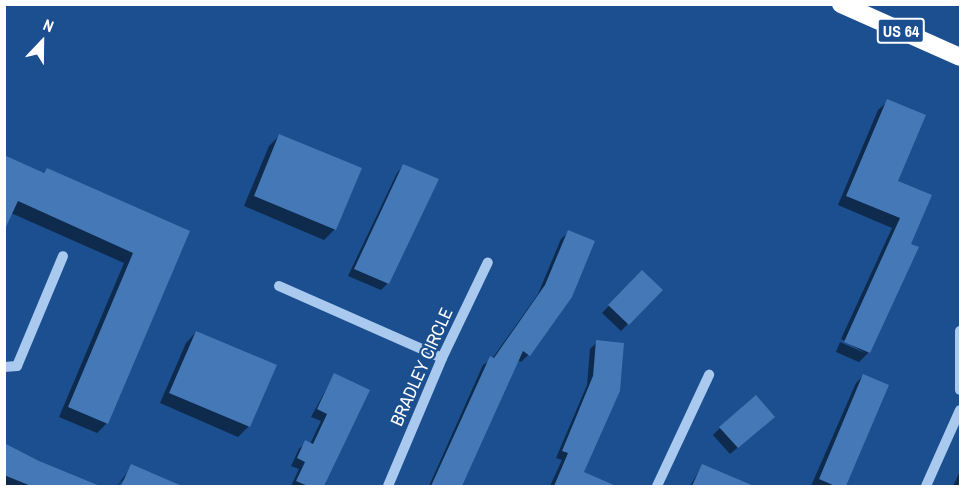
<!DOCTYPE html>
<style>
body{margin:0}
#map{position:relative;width:965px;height:491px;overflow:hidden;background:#1b4f8f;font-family:"Archivo Narrow",sans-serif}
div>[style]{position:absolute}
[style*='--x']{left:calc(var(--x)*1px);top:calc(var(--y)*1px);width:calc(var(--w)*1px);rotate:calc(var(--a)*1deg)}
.shadow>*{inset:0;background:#0007}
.building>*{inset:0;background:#4478b7}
.minor>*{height:10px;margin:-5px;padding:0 5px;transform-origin:5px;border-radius:5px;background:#a9c9ee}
.highway>*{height:18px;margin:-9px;padding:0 9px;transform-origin:9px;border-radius:9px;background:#fff}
span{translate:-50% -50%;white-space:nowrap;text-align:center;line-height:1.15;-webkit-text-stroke:4.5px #1b4f8f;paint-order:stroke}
.shield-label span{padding:2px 4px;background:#1b4f8f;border:2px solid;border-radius:4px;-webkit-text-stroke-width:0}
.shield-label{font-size:16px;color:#fff;font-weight:700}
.street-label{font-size:18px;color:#fff}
.frame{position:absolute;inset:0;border:6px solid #fff;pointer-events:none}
.north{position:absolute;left:12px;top:12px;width:60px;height:60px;-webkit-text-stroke:4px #1b4f8f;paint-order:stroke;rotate:22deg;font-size:16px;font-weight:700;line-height:24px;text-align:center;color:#fff}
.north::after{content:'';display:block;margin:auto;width:21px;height:27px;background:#fff;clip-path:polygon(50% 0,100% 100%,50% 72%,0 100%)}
</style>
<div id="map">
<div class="shadow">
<i style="clip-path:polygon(888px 101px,896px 181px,909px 245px,869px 352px,859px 362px,836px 352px,840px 342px,867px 354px,841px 339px,892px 228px,838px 205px,878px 110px)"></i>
<i style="clip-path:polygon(280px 135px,335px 229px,324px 240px,244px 206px,269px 146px)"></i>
<i style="clip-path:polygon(4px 157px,42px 174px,47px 169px,188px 232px,107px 423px,97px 433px,59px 417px,124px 263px,11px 213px)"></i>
<i style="clip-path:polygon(404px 165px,388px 283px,381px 290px,348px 276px,397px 173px)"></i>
<i style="clip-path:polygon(569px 232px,528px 355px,521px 362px,518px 360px,461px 486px,429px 486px,483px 365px,492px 359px,538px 294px,561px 239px)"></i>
<i style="clip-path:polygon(642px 272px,661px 290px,621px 331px,602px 313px)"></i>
<i style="clip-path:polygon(196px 332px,249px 426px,238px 437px,160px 403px,186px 343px)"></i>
<i style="clip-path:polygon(597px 342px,623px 344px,582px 473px,587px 476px,582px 486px,550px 486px,562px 460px,556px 458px,587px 385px,590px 349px)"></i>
<i style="clip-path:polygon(334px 375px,368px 391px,323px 486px,291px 486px,299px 469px,291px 466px,299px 449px,306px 442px,310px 444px,321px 421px,311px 417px)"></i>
<i style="clip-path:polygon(863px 376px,887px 386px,844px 486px,811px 486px,856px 383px)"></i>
<i style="clip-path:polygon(766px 424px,730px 454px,713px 435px,720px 428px)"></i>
<i style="clip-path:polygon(4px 446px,92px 485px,91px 486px,4px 486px)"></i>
<i style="clip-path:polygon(132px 466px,178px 486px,123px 486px,128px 476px,117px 486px)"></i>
<i style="clip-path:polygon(702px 466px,726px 476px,722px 486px,690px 486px)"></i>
<i style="clip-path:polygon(960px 471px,960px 486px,953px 486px)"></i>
</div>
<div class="building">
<i style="clip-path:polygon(887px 99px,926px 115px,898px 181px,932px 195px,911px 244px,919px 247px,870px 353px,844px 342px,900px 218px,846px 196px)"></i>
<i style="clip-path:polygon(279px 134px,362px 168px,336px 230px,254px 196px)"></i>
<i style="clip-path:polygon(4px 155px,44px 173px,47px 168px,190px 231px,108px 424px,68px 407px,133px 253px,18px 201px,4px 231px)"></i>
<i style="clip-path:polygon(403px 164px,439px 179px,389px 284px,354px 269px)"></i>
<i style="clip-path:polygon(568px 230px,595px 241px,572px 297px,530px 356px,523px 351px,462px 486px,431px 486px,490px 356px,494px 358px,545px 285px)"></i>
<i style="clip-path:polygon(642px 270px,663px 290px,629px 325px,608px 305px)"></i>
<i style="clip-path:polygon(196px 331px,277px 365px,250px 427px,169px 393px)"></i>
<i style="clip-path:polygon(596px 340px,624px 343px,620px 391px,584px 472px,616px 486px,554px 486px,568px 453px,562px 451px,593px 376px)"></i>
<i style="clip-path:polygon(334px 373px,370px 390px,324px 486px,308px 486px,296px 481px,305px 462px,297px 458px,305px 440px,313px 444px,327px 414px,317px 409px)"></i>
<i style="clip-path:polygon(863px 374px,889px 385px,846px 486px,835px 486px,819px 479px)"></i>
<i style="clip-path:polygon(756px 395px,775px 417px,738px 448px,719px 427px)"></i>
<i style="clip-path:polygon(4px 443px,39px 461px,100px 486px,31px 486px,4px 475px)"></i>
<i style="clip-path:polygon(131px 464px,182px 486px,121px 486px)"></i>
<i style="clip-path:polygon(702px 464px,754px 486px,692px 486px)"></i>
</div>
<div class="minor">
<i style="--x:279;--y:286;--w:178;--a:23.8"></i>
<i style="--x:960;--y:331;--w:59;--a:90"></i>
<i style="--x:4;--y:367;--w:13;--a:-4"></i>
<i style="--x:17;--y:366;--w:119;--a:-67.3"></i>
<i style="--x:388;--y:486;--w:139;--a:-67.1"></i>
<i style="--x:442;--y:358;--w:106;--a:-64.4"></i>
<i style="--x:657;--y:486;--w:123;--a:-64.9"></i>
<i style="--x:926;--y:486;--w:83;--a:-65.9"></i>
</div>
<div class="highway">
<i style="--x:841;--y:4;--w:130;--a:24"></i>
</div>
<div class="shield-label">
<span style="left:901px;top:31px">US 64</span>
</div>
<div class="street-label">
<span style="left:422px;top:367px;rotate:-66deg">BRADLEY CIRCLE</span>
</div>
<div class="frame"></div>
<div class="north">N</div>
</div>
